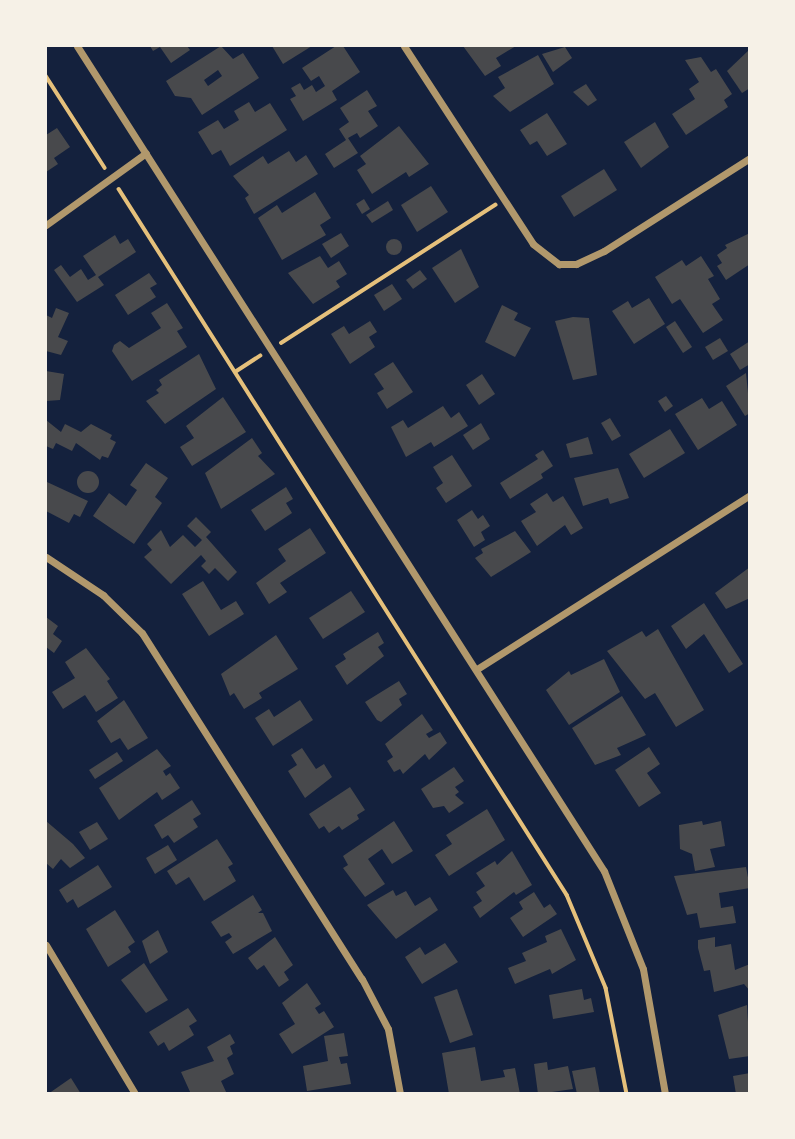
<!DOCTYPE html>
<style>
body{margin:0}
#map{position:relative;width:795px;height:1139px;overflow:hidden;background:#14213d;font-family:Raleway,sans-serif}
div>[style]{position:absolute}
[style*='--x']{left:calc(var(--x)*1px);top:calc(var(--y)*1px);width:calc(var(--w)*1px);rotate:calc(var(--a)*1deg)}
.building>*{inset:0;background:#48494c}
.round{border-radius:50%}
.path>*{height:3.5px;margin:-1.75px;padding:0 1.75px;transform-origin:1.75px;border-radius:1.75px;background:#e5c07b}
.minor>*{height:7px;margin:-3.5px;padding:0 3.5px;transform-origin:3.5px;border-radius:3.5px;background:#b1986c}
span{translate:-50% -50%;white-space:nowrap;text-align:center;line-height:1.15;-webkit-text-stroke:5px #f6f1e7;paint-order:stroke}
.frame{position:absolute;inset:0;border:47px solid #f6f1e7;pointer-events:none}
</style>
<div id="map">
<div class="building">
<i style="clip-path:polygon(150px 46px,187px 46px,190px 50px,171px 63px,160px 47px,153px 51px)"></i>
<i style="clip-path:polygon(evenodd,221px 46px,233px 59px,243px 53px,259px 78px,202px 115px,191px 98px,175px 96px,166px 81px,221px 46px,218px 70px,222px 76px,208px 86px,204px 80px,218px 70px)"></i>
<i style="clip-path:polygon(272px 46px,312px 46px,283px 64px)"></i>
<i style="clip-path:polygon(336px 46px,343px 46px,360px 72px,332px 91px,337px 100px,303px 121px,290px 99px,296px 96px,291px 88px,300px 83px,304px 90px,312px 85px,316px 92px,325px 86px,319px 76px,311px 81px,302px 68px)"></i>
<i style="clip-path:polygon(463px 46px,516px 46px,496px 58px,501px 66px,485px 76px)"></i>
<i style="clip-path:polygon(565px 47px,572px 58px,553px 72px,542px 54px)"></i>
<i style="clip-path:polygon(750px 49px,750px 88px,742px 93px,727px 71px)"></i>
<i style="clip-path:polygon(538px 55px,554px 84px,510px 112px,493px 96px,505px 88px,498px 77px)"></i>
<i style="clip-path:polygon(701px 57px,711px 72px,716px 69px,732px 94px,724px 100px,728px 107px,686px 135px,672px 114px,695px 99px,689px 89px,699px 82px,685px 60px)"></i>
<i style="clip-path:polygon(586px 84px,597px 100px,588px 106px,573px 92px)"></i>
<i style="clip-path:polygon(367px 90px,377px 106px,368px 111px,378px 126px,360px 138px,357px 133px,348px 138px,358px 153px,334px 168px,325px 154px,346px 140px,339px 129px,349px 122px,340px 108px)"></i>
<i style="clip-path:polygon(249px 102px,255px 112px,270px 103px,287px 130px,230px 166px,221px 150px,212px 155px,198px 132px,218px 120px,224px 129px,239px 120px,234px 111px)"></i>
<i style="clip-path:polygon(547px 113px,567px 144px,547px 156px,537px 141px,530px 145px,520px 130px)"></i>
<i style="clip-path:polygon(655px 122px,669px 147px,641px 168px,624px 142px)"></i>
<i style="clip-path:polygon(399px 126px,429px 164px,409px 177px,406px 172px,372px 194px,357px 170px,366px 164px,360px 156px)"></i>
<i style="clip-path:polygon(57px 128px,70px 147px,54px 158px,58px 164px,46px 172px,46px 135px)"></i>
<i style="clip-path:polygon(289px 151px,296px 162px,306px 155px,318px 174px,254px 214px,245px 198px,249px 195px,233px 176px,263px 156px,268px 164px)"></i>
<i style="clip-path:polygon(604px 169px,617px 190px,574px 217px,561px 196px)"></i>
<i style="clip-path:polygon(431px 186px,448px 212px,417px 232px,401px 205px)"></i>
<i style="clip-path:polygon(315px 192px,331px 218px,320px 225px,326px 235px,282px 260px,258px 218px,277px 205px,282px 213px)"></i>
<i style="clip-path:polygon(364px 199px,370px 209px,362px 214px,356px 204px)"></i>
<i style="clip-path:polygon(388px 201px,393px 210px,372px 223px,366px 215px)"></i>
<i style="clip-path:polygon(341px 233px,349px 246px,331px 258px,322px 244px)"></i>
<i style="clip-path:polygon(750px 233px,750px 264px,726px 280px,717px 266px,722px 263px,717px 255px,727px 248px,725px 245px)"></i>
<i style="clip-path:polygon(115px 235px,120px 244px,128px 239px,136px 252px,98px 277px,104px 285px,77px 302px,54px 270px,61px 265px,70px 277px,81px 269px,88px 280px,96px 275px,83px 256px)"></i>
<i class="round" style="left:386px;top:239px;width:16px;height:16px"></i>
<i style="clip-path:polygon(461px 249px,479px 287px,455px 303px,432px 268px)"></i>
<i style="clip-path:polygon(320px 256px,328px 268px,339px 261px,347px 274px,336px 281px,340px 287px,313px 304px,288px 273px)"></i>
<i style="clip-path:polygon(701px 256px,714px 276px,708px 279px,720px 299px,712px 304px,723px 320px,703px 333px,680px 299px,672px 304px,655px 277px,682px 260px,686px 266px)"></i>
<i style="clip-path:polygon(420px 270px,427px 279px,413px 289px,406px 280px)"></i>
<i style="clip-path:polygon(149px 273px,157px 284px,150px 288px,156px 297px,128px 315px,115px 295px)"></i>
<i style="clip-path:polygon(392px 284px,402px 299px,384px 311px,374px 295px)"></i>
<i style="clip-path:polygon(649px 298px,665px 324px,634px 344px,612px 311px,628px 301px,632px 308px)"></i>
<i style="clip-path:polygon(167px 303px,183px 328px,177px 331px,187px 347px,132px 381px,112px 351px,114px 345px,120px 341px,129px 348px,161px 328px,151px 313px)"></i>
<i style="clip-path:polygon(502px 305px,518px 313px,514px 320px,531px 328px,515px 357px,485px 342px)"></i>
<i style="clip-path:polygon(56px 308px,69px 313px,58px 337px,68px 341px,61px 355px,46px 351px,46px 315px,52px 318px)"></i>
<i style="clip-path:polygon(573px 317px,589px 318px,597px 375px,573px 380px,555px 321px)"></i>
<i style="clip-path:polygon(370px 321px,377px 332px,369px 337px,375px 347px,350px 364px,331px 334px,344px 326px,349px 334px)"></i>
<i style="clip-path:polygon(675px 321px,692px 347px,683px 353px,666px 327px)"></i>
<i style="clip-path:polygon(720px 338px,728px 351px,713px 360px,705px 347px)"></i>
<i style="clip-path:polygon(750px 341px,750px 364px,740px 370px,730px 354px)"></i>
<i style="clip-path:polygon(199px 354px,216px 389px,165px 424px,146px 401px,159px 393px,156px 390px,162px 385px,159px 380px)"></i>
<i style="clip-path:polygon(393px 362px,413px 392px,387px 409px,377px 393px,384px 389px,374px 374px)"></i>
<i style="clip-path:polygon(46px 371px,64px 374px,60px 400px,46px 401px)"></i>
<i style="clip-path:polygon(746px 373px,750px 413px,745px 416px,726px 386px)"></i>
<i style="clip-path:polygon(482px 374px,495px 394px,479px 405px,466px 385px)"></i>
<i style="clip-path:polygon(666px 396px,673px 406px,665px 412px,658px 401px)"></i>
<i style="clip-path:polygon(223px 397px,246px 432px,192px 466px,180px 447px,194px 438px,186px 426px)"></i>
<i style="clip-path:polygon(702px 398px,709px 409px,722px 401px,737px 425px,698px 450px,675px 414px)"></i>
<i style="clip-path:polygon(443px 406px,451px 418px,459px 412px,468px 426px,434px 447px,431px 442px,406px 457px,391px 427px,403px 420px,408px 428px)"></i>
<i style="clip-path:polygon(610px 418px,621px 436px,612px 441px,601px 423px)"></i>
<i style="clip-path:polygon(46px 420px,61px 432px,65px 424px,81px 432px,91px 424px,112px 435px,110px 439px,116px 442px,108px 458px,102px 456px,100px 460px,76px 443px,72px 451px,56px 443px,53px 449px,46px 446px)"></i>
<i style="clip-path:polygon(481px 423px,490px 439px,473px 450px,463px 435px)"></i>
<i style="clip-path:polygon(670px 429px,685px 453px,644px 478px,629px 454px)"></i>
<i style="clip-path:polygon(588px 437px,593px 454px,570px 458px,566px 444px)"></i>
<i style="clip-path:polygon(252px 438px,262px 453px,258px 456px,275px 474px,221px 509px,205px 473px)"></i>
<i style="clip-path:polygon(543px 450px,553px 466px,541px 474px,543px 478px,510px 499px,500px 483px,538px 459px,535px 455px)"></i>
<i style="clip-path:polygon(452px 455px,472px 486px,446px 503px,436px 488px,443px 483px,433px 467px)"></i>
<i style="clip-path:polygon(146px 463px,168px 478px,155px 497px,162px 503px,134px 544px,93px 516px,109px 493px,126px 506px,137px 490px,130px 485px)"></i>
<i style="clip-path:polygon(618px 468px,629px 498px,610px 504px,608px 498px,583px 506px,574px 478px)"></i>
<i class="round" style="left:77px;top:471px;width:22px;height:22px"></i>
<i style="clip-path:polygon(47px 482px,88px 501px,80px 517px,74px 514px,69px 523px,46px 511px)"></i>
<i style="clip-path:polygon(286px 487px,293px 499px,286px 503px,292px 513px,265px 531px,251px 510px)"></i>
<i style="clip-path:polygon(547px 493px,553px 502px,563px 496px,583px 528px,571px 535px,565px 525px,537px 546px,521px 521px,536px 512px,530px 504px)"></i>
<i style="clip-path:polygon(472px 510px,478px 519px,483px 515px,490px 526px,481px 532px,485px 540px,474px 547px,457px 520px)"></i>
<i style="clip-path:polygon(196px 517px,211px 532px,206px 537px,237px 572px,228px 581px,215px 568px,209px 574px,201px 566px,206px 561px,201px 555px,171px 584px,144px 557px,152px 550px,147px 544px,161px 530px,170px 547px,183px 535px,195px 547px,202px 540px,187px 526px)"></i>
<i style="clip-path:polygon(310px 528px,326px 553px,280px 583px,287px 592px,269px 604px,256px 583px,286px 561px,278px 549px)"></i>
<i style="clip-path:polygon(515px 531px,531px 552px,491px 577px,475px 558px,483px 553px,481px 549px)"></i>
<i style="clip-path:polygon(750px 567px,750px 598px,726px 609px,715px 593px)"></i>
<i style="clip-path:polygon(203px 581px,221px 610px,236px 601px,244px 614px,209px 636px,182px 594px)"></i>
<i style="clip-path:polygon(351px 591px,365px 612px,323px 639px,309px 618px)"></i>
<i style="clip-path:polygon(704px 603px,743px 664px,729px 673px,704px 634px,686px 649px,671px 626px)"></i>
<i style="clip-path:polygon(46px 617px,58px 626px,53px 634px,62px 641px,54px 653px,46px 647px)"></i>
<i style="clip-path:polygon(658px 629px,704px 710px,676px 727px,655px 693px,645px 699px,607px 651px,642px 631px,646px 637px)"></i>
<i style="clip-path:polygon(378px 632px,384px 643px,378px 647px,384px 656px,347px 685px,335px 666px,346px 659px,343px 654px)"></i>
<i style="clip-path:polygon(276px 635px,298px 669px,259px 693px,262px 698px,244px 709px,234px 693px,230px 696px,221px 674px)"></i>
<i style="clip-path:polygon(86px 648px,110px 679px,107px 681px,118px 698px,96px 712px,85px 695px,63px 709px,52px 692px,75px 678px,65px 662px)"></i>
<i style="clip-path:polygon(604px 659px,620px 692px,569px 725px,546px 690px,569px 671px,571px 675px)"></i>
<i style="clip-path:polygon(399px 681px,407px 694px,399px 699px,402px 705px,381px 722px,377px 720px,365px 702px)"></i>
<i style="clip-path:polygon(622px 696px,646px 735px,617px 748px,621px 755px,595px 765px,572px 728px)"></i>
<i style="clip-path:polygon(124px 700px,148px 738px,128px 750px,120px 738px,111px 743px,97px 721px)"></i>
<i style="clip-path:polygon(300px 700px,313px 720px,273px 746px,255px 718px,269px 709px,274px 717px)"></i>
<i style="clip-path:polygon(422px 714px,433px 730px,426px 734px,429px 738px,440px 732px,447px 743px,429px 760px,425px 754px,403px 774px,400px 769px,394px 772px,387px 761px,393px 757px,385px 744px)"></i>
<i style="clip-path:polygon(649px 747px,660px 764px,647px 773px,661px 793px,639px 807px,615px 770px)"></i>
<i style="clip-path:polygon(302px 748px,316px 769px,324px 764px,332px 777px,305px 798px,288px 771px,297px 765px,291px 755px)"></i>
<i style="clip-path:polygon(157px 749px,171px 766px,163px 771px,166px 776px,170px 773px,180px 788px,162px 800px,157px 792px,119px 820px,99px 788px)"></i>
<i style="clip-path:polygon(117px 752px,123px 761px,95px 779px,89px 770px)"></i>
<i style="clip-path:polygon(454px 767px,464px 781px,455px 787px,459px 792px,455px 795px,464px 803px,449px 813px,444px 806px,433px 808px,421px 789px)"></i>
<i style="clip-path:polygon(350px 787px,365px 810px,357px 815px,359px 819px,342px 830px,339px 826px,329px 833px,324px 826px,319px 829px,309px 814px)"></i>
<i style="clip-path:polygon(192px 800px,201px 814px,193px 819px,198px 827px,174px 843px,168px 835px,162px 839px,154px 825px)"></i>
<i style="clip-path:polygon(487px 809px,505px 840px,449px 876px,435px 855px,452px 844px,446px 835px)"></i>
<i style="clip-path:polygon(46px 821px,73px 844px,85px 858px,70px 868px,61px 859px,53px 869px,46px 863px)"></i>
<i style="clip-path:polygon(394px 821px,413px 851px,392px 864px,382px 849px,368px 859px,385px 884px,365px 897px,343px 868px,348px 865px,343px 856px)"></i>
<i style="clip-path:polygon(702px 821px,703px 825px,721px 821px,725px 846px,710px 849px,715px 867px,695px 871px,692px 854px,680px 849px,679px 825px)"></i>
<i style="clip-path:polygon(97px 822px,108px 839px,90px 850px,79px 832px)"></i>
<i style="clip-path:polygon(217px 839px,233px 864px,228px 867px,236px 881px,204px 901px,189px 877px,176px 885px,167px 871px)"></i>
<i style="clip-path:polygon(168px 845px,177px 860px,155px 874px,146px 858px)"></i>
<i style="clip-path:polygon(512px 851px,532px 885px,516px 895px,514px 892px,480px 918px,473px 907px,482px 901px,476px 892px,485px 886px,476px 873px,495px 861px,497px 865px)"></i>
<i style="clip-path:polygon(98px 865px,112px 887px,78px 908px,73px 899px,67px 903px,59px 890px)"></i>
<i style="clip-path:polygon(746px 867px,750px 888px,719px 893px,721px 908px,733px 906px,736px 923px,700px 928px,697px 913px,687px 915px,674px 876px)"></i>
<i style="clip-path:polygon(393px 890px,396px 896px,406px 891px,415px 906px,430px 897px,438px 910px,396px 939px,367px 905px)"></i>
<i style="clip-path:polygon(534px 892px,544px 908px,550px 904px,557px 914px,523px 937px,510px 918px,523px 909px,519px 902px)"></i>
<i style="clip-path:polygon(253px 895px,262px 910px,258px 913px,263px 913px,272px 931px,233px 954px,225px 942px,232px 937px,229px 933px,221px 937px,211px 922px)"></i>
<i style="clip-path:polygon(115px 910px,135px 942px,128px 947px,131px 952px,108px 967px,86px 929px)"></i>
<i style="clip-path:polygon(561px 929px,576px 960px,552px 974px,550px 969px,515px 984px,508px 968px,526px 961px,522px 953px,547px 942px,545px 936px)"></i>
<i style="clip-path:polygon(158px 930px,168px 952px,150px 964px,142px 941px)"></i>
<i style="clip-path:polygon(275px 937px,293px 965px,284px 972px,289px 980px,279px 987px,264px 965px,257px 970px,248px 958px)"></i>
<i style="clip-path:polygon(715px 937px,715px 947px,731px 944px,735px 970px,750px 964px,750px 991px,744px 984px,714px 992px,710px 970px,704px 971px,698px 948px,698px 940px)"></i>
<i style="clip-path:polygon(445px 943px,458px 962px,422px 984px,405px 957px,420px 947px,425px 955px)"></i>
<i style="clip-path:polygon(144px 963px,168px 1000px,146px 1013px,121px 980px)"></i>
<i style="clip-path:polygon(307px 983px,321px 1004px,315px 1008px,319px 1014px,324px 1011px,334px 1027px,292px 1054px,279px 1034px,295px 1024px,282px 1003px)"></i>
<i style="clip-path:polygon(457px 989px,473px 1035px,450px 1043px,434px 997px)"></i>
<i style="clip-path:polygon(582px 989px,584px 1000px,591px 998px,594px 1012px,553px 1019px,549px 995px)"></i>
<i style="clip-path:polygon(747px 1005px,750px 1056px,729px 1059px,718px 1015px)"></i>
<i style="clip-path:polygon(188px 1008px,197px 1021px,189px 1026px,194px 1035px,169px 1051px,164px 1042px,158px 1046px,149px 1032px)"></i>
<i style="clip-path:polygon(344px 1033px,348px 1056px,339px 1057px,341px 1064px,347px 1063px,351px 1084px,307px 1091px,303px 1066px,328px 1061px,324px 1036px)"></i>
<i style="clip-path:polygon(230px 1034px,235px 1043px,230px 1046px,233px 1054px,227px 1058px,234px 1074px,221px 1081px,227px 1094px,191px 1094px,181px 1072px,214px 1061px,207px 1047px)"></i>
<i style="clip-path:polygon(475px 1047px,481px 1081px,505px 1077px,503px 1070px,515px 1068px,520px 1094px,449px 1094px,442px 1053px)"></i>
<i style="clip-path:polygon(547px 1062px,548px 1070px,568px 1066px,573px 1089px,538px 1094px,534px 1064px)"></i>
<i style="clip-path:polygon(595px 1067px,600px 1094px,577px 1094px,572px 1071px)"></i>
<i style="clip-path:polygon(750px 1073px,750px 1094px,736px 1094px,733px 1076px)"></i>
<i style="clip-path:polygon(71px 1078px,81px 1094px,48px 1094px)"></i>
</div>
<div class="path">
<i style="--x:46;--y:76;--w:109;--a:57.3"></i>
<i style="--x:119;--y:189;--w:836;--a:57.6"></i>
<i style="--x:567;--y:895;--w:101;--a:67.2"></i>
<i style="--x:606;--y:988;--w:108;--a:78.8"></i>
<i style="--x:281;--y:343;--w:255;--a:-32.8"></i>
<i style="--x:235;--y:372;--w:30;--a:-33"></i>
</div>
<div class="minor">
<i style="--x:77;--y:46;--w:979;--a:57.43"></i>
<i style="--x:604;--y:871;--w:105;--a:68.3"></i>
<i style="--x:643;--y:969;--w:127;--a:80"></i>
<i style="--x:404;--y:46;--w:236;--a:56.9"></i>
<i style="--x:533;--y:244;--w:33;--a:38"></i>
<i style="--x:559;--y:264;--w:17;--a:0"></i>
<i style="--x:576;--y:264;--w:31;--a:-25"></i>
<i style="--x:604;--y:251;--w:173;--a:-32.5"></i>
<i style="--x:46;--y:225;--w:123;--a:-35.8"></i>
<i style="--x:46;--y:557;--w:69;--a:33.7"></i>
<i style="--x:103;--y:595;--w:54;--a:44.3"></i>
<i style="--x:142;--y:633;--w:410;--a:57.6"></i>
<i style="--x:362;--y:979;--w:56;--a:62.5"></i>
<i style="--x:388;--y:1029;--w:66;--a:79.5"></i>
<i style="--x:477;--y:669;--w:324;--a:-32.5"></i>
<i style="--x:46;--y:945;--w:174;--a:59.1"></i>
</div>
<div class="frame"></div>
</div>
